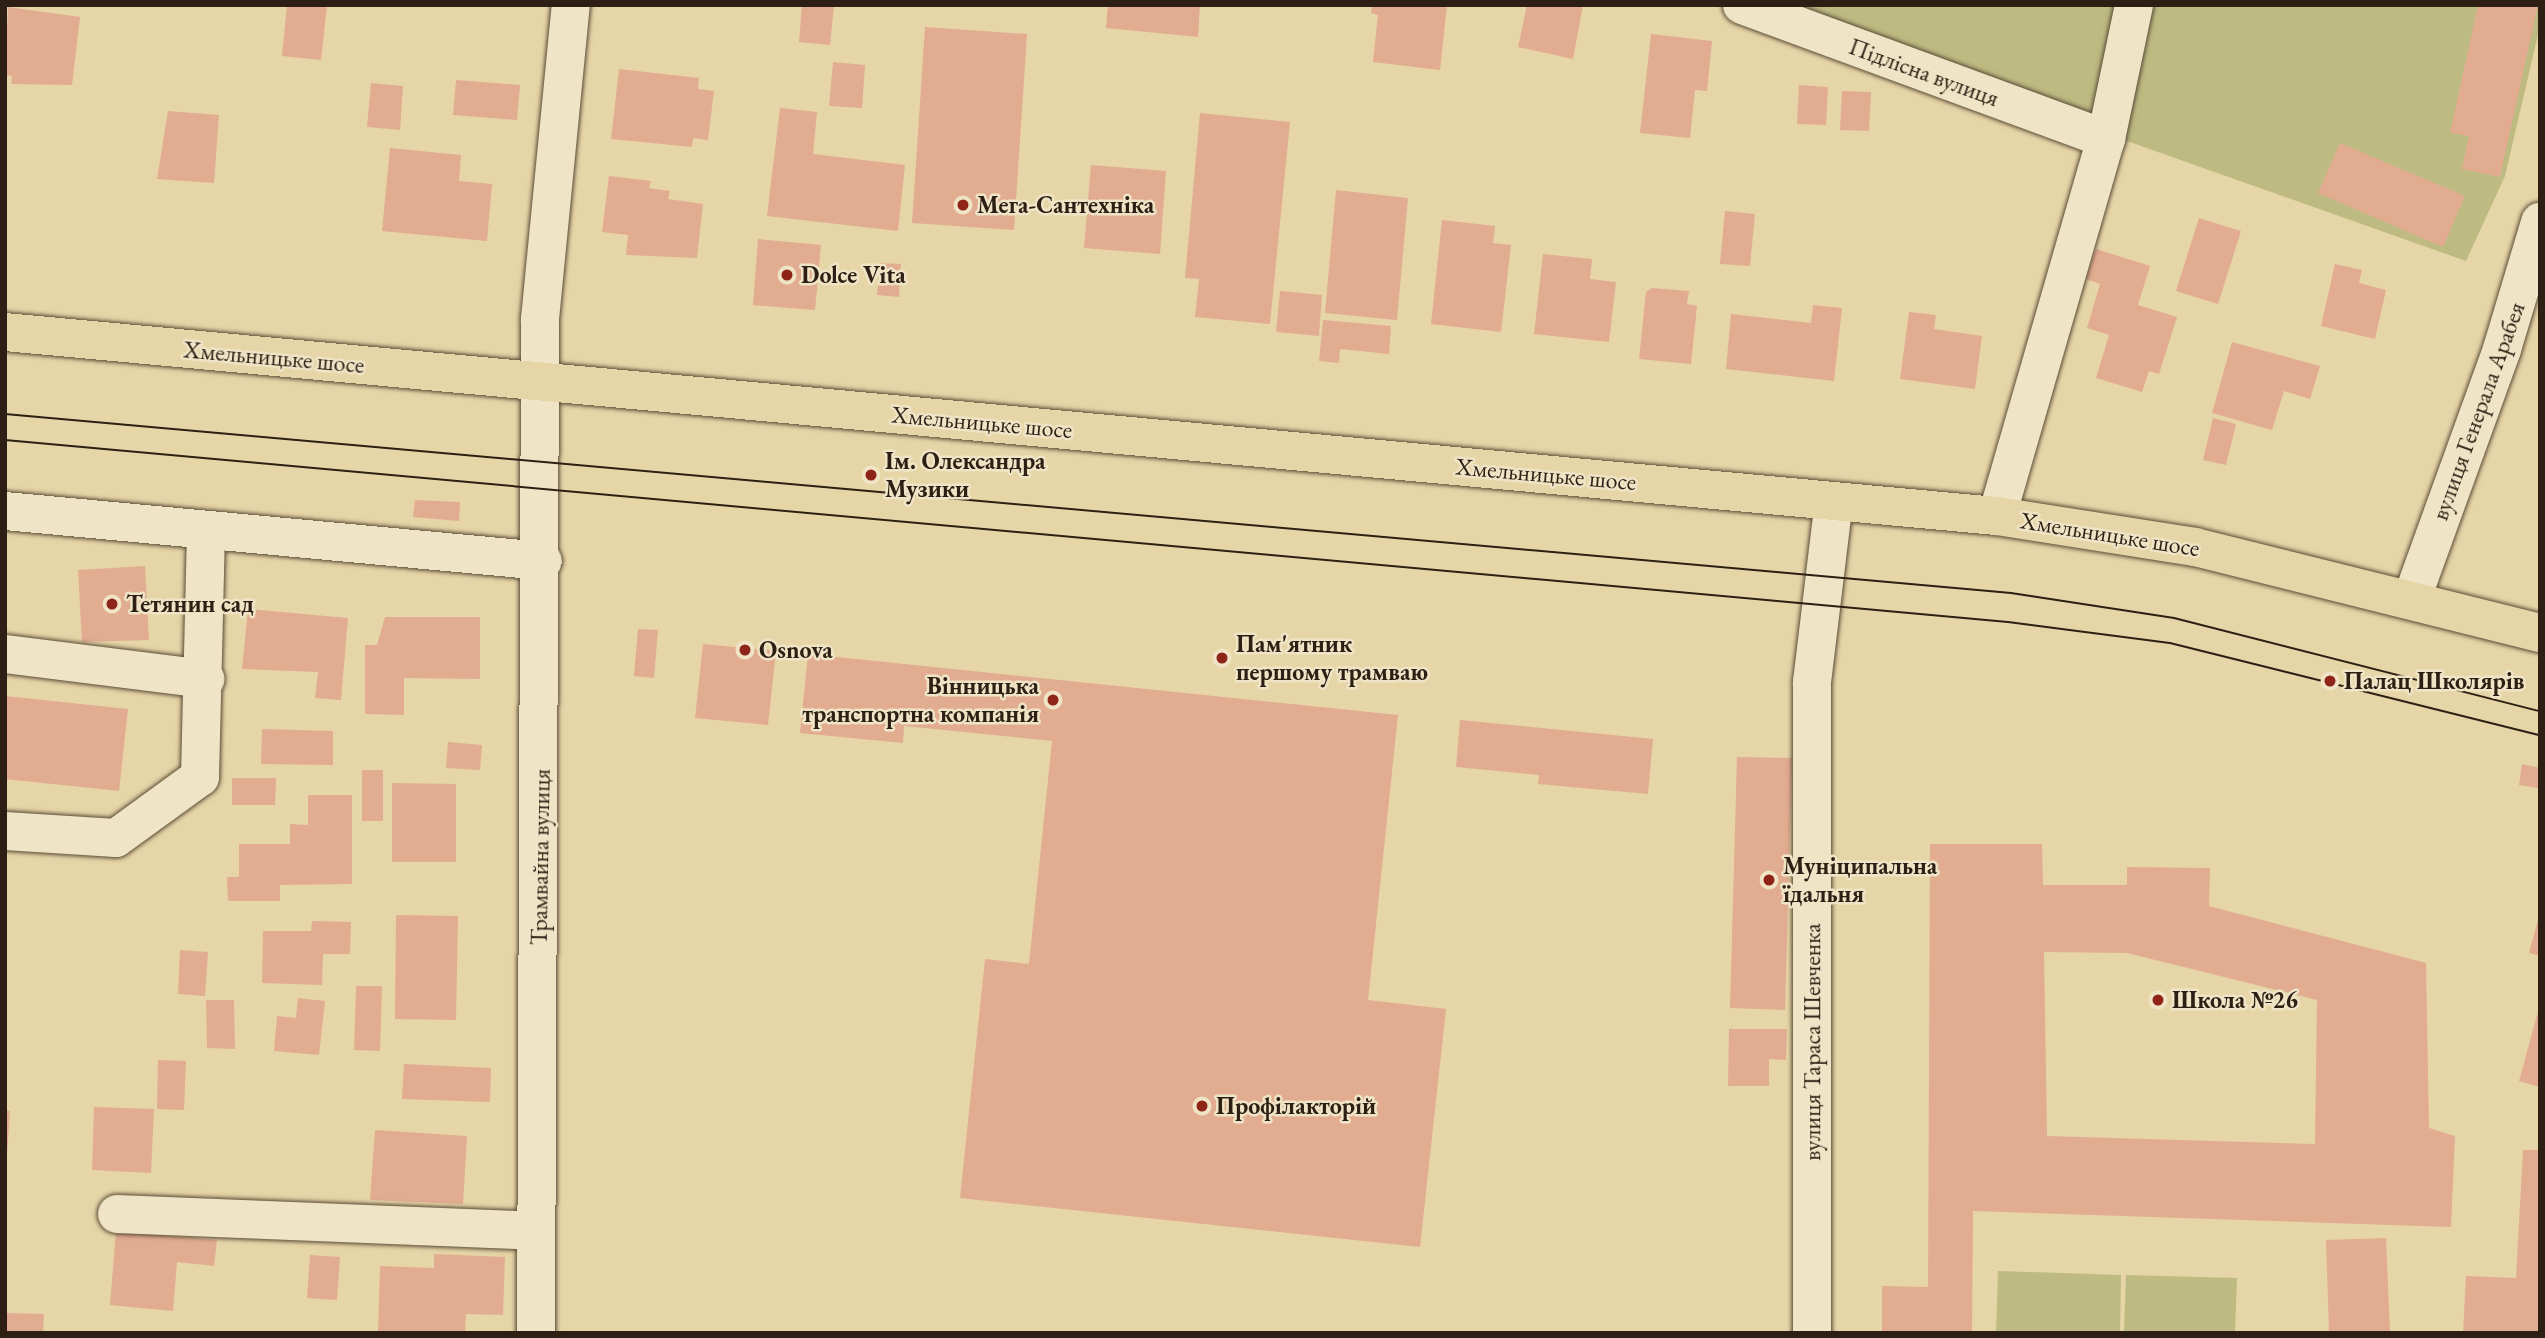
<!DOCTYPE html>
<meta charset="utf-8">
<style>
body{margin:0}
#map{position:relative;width:2545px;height:1338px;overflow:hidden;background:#e6d5a7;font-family:"EB Garamond",serif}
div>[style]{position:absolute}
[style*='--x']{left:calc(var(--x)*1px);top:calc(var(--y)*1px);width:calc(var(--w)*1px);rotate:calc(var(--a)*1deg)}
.green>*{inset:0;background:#bdbb82}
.building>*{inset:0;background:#e2ac91}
.roads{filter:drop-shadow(0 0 2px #5b4c38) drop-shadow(0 0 2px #5b4c38)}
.minor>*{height:38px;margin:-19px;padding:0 19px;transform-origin:19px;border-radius:19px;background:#efe4c6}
.major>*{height:38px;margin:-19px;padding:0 19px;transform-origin:19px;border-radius:19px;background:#e6d5a7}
.tram>*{height:2px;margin:-1px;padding:0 1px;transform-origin:1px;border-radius:1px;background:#2d1f13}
.dots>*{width:19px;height:19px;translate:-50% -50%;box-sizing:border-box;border:4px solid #efe4c6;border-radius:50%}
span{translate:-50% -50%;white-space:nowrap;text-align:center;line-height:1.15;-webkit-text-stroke:5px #efe4c6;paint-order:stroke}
.street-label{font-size:24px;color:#2d1f13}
.poi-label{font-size:24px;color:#2d1f13;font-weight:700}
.left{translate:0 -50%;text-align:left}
.right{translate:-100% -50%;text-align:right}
.frame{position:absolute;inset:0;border:7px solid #2d1f13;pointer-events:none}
</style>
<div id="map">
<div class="green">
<i style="clip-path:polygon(1742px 5px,2540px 5px,2540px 26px,2505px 176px,2466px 261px)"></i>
<i style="clip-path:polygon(1998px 1271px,2121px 1275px,2120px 1333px,1996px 1333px)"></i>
<i style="clip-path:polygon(2126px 1275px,2237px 1278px,2235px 1333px,2124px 1333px)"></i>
</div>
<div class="building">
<i style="clip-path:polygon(287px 5px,327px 5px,321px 60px,282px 56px)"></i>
<i style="clip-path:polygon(802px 5px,834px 5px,830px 45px,799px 42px)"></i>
<i style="clip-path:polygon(1108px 5px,1200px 5px,1198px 37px,1106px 28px)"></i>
<i style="clip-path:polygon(1372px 5px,1447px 5px,1440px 70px,1373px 62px,1378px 15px,1371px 13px)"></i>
<i style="clip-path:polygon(1527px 5px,1583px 5px,1573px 59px,1518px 47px)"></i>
<i style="clip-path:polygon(2478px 5px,2538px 5px,2500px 177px,2462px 169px,2469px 136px,2450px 133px)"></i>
<i style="clip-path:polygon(8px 7px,80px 17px,72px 85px,11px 84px,12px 76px,5px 75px)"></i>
<i style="clip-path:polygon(925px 27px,1027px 34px,1014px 230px,912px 223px)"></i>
<i style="clip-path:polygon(1651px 34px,1712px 41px,1707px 91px,1695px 90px,1690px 138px,1640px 133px)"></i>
<i style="clip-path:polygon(833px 62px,865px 65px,862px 108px,829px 106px)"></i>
<i style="clip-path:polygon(619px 69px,699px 78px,698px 89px,714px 91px,708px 140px,693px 138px,692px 147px,611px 139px)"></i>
<i style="clip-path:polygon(456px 80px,520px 85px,517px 120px,453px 115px)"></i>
<i style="clip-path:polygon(371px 83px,403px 86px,400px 130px,367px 127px)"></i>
<i style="clip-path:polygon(1799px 85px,1828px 87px,1826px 125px,1797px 124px)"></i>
<i style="clip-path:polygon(1842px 91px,1871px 92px,1869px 131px,1840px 130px)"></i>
<i style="clip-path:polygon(780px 108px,817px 112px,813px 154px,905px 165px,898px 231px,767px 216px)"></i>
<i style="clip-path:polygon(168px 111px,219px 115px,214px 183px,157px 179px)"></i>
<i style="clip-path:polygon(1200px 113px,1290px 122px,1270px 324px,1195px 317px,1199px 279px,1185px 278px)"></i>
<i style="clip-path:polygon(2340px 143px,2465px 196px,2443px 247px,2318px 193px)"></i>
<i style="clip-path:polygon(390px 148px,461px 155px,459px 181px,492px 184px,487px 241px,382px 231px)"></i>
<i style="clip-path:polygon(1091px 165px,1166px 171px,1160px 254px,1084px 248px)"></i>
<i style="clip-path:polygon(609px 176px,651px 181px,649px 188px,670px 191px,668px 199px,703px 204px,697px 258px,626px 255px,628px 235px,602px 232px)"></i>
<i style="clip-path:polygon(1336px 190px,1408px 198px,1397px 320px,1325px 313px)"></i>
<i style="clip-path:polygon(1725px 211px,1755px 214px,1750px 266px,1720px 264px)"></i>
<i style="clip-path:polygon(2199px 218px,2241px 231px,2218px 304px,2176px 291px)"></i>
<i style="clip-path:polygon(1442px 220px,1495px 226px,1493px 243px,1511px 245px,1501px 332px,1431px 324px)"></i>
<i style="clip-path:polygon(758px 239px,821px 245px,815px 310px,753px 305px)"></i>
<i style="clip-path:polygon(2096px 249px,2150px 266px,2138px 305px,2177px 317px,2159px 374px,2149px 371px,2142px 392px,2096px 378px,2109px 335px,2087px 328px,2100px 284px,2086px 279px)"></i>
<i style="clip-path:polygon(1543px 254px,1592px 259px,1590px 279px,1616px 282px,1609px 342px,1534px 334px)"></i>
<i style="clip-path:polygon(880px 263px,901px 264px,899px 297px,877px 295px)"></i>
<i style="clip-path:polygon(2335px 264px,2362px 270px,2359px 283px,2386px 290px,2375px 339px,2321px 326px)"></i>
<i style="clip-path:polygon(1652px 288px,1689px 291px,1687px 304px,1697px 306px,1691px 364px,1639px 359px,1646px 292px)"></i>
<i style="clip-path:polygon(1280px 291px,1322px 295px,1319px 336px,1276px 332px)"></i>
<i style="clip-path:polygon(1813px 305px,1842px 308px,1834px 381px,1726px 369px,1731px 314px,1811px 323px)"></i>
<i style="clip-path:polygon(1909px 312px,1936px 315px,1934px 329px,1982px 336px,1975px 389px,1900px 379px)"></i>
<i style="clip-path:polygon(1323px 320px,1391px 326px,1389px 354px,1340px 349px,1339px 363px,1319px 361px)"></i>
<i style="clip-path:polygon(2232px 342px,2320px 366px,2310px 399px,2284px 391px,2272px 430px,2212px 413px)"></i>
<i style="clip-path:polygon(2213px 418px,2236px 424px,2226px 465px,2203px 460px)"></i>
<i style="clip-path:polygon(415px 500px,460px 502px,459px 521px,413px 517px)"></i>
<i style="clip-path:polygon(145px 566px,149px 640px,82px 642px,78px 570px)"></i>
<i style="clip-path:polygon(248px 609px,348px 618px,341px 700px,315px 698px,318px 672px,242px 669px)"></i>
<i style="clip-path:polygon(385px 617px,480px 617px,480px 679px,404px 678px,404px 715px,365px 714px,365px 645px,377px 645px)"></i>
<i style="clip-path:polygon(638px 629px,658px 630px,654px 678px,634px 676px)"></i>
<i style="clip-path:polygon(703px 644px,776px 651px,768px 725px,695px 718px)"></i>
<i style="clip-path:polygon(808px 654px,1398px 715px,1368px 1000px,1446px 1009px,1420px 1247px,960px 1198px,985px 959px,1029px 964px,1052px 741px,904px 726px,903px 743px,800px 733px)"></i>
<i style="clip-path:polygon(5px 696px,128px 709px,119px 791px,5px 779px)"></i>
<i style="clip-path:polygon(1460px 720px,1653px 739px,1648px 794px,1538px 784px,1539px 775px,1456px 767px)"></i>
<i style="clip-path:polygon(262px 729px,333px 731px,333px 765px,261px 764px)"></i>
<i style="clip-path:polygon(448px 742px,482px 745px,480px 770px,446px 768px)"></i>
<i style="clip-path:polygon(1737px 757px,1792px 758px,1785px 1010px,1730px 1008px)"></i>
<i style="clip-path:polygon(2522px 764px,2540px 768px,2538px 788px,2519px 785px)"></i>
<i style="clip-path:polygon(362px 770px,383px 770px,383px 821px,362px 821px)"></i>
<i style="clip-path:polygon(232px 778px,276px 778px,275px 805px,232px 805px)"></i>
<i style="clip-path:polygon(392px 783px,456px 784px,456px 862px,392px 862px)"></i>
<i style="clip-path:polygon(308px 795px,352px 795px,352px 884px,280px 885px,280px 901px,228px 901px,227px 877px,239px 877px,239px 844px,290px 844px,290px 824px,308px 825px)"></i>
<i style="clip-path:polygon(evenodd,1930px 844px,2042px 844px,2043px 885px,2127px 885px,2127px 867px,2210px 868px,2209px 906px,2426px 963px,2429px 1128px,2455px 1136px,2451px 1227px,1973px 1211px,1972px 1333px,1882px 1333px,1882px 1286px,1928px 1287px,1930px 844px,2044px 952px,2127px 953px,2317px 1000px,2315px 1144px,2047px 1136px,2044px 952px)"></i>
<i style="clip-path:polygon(396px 915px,458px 916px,456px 1020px,395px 1019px)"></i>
<i style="clip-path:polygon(2539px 916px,2540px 916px,2540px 956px,2529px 953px)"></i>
<i style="clip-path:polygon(312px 921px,351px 922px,350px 954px,323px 954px,322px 985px,262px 983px,263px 931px,311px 931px)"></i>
<i style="clip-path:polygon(180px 950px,208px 952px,205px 996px,178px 994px)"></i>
<i style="clip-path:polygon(356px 986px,382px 986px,380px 1051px,354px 1050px)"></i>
<i style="clip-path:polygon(298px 998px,325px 1001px,319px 1055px,274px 1051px,277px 1016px,296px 1018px)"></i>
<i style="clip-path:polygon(206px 1000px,234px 1000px,235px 1049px,207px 1048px)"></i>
<i style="clip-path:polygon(2539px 1008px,2540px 1008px,2540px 1087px,2519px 1081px)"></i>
<i style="clip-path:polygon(1729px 1029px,1787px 1029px,1786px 1060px,1769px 1059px,1769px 1086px,1728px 1086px)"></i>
<i style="clip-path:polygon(158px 1060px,186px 1061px,184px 1110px,157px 1109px)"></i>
<i style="clip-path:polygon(404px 1064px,491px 1068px,490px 1102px,402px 1099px)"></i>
<i style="clip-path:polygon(94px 1107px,154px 1109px,151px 1173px,92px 1170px)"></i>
<i style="clip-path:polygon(5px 1110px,10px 1111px,7px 1156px,5px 1156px)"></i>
<i style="clip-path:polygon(375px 1130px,467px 1136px,463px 1204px,370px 1200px)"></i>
<i style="clip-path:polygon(2523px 1150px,2540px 1150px,2540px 1333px,2463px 1333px,2466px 1276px,2516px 1278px)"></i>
<i style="clip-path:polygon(116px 1231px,217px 1240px,214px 1266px,177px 1262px,173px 1311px,110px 1305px)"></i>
<i style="clip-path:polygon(2386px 1238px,2390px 1333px,2329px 1333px,2326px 1240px)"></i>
<i style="clip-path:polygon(434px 1254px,505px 1257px,503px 1315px,466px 1314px,465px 1333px,378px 1333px,380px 1266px,434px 1268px)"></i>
<i style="clip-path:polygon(310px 1255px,340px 1257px,337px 1300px,307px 1298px)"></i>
<i style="clip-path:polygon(5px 1313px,44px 1314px,43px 1333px,5px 1333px)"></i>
</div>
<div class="roads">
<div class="minor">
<i style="--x:1742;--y:5;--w:388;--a:20.2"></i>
<i style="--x:5;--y:511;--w:540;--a:5.31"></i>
<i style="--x:1997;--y:516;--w:392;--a:-73.9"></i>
<i style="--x:2106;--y:139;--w:137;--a:-78.2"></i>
<i style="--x:2412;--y:598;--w:265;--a:-70.1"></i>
<i style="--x:2502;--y:349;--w:133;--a:-73.3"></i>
<i style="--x:5;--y:654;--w:202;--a:7.1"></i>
<i style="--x:5;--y:831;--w:111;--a:3.6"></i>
<i style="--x:116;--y:838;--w:104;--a:-36"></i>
<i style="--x:200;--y:777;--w:247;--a:-88.6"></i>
<i style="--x:117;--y:1214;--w:418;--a:2.3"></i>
<i style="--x:536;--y:1333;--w:1014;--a:-89.77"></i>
<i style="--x:540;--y:319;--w:316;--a:-84.4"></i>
<i style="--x:1812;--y:1333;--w:651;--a:-90"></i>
<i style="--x:1812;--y:682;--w:182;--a:-83.1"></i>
</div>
<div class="major">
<i style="--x:5;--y:332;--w:2000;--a:5.28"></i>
<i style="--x:1997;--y:516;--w:200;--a:8.9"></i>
<i style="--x:2195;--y:547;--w:356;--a:14"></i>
</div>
</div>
<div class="tram">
<i style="--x:5;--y:414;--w:2014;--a:5.1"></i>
<i style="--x:2011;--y:593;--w:165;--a:8.7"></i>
<i style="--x:2174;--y:618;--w:378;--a:14.3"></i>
<i style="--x:5;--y:440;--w:2011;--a:5.19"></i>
<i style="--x:2008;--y:622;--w:163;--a:7.4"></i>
<i style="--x:2170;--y:643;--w:381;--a:14"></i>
</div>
<div class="dots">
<i style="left:963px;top:205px;background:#8f2418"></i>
<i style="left:787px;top:275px;background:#8f2418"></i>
<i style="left:871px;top:475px;background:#8f2418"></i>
<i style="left:112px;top:604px;background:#8f2418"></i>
<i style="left:745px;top:650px;background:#8f2418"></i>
<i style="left:1222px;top:658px;background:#8f2418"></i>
<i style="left:2330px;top:681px;background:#8f2418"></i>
<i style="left:1053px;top:700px;background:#8f2418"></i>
<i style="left:1769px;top:880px;background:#8f2418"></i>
<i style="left:2158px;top:1000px;background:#8f2418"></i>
<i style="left:1202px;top:1106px;background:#8f2418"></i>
</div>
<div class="street-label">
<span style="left:1924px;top:72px;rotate:20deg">Підлісна вулиця</span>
<span style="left:274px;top:357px;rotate:5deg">Хмельницьке шосе</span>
<span style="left:2478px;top:411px;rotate:-70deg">вулиця Генерала Арабея</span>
<span style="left:982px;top:422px;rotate:5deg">Хмельницьке шосе</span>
<span style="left:1546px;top:474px;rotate:5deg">Хмельницьке шосе</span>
<span style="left:2110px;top:534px;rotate:9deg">Хмельницьке шосе</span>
<span style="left:540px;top:857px;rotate:-89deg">Трамвайна вулиця</span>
<span style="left:1812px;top:1042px;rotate:-90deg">вулиця Тараса Шевченка</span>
</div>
<div class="poi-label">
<span class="left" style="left:977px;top:205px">Мега-Сантехніка</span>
<span class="left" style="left:801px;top:275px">Dolce Vita</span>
<span class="left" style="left:885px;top:475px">Ім. Олександра<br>Музики</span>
<span class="left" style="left:126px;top:604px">Тетянин сад</span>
<span class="left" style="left:1236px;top:658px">Пам'ятник<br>першому трамваю</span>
<span class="left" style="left:759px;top:650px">Osnova</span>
<span class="left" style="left:2344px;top:681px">Палац Школярів</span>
<span class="right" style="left:1039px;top:700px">Вінницька<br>транспортна компанія</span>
<span class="left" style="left:1783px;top:880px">Муніципальна<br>їдальня</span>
<span class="left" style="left:2172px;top:1000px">Школа №26</span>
<span class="left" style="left:1216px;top:1106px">Профілакторій</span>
</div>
<div class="frame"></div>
</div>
